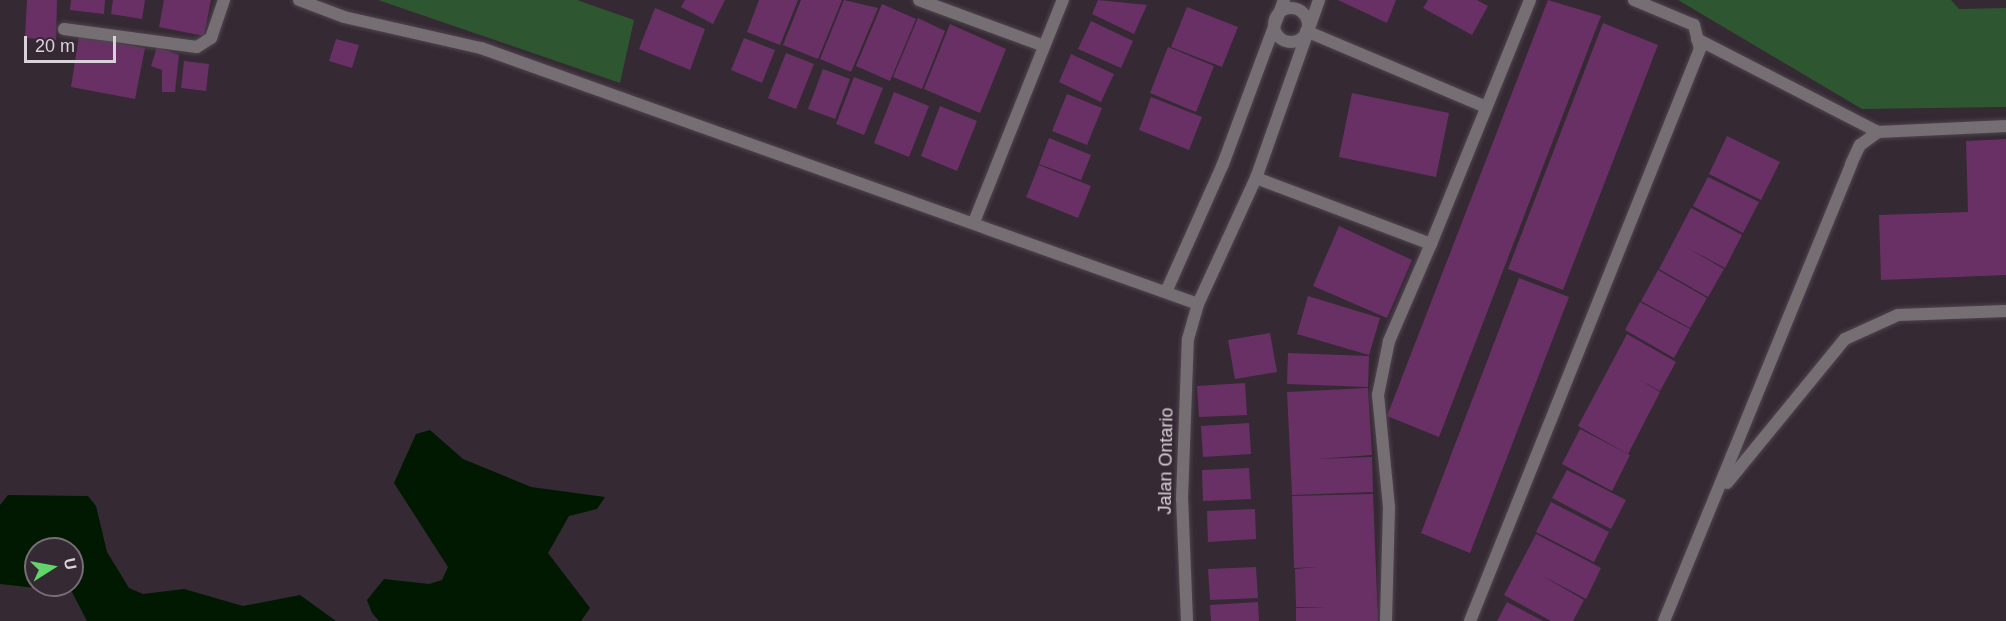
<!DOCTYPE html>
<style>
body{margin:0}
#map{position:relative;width:2006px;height:621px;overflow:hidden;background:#352934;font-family:Helvetica,sans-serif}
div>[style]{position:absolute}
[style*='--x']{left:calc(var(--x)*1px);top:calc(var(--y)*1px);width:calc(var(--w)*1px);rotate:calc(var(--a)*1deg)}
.green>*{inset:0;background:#2e5630}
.water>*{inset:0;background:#001900}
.building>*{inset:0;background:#693066}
.roads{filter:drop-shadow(0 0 2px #4f444e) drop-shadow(0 0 2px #4f444e)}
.street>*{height:12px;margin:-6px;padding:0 6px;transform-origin:6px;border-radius:6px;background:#756f74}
.street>.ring{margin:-6px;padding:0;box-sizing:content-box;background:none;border:12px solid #756f74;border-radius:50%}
span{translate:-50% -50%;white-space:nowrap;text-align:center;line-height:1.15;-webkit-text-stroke:6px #352934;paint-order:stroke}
.street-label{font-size:18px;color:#dad2d9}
.north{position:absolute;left:24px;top:537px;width:60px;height:60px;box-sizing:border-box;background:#352934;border:2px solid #776d76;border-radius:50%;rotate:79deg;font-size:16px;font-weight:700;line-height:24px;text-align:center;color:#dad2d9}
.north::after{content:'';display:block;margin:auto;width:21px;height:27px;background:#61d46a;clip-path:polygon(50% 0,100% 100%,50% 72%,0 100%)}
.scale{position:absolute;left:24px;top:36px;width:92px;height:27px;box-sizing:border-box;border:3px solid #dad2d9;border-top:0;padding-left:8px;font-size:18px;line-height:21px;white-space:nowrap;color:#dad2d9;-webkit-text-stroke:4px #352934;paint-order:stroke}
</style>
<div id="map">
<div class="green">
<i style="clip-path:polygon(378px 0,577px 0,634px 20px,620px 83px)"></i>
<i style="clip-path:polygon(1678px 0,1951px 0,1959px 9px,2006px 8px,2006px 107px,1862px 109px)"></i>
</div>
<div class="water">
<i style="clip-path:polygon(430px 430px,463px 459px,531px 487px,605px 497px,597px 509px,569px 516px,548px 553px,590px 608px,581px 621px,379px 621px,372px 613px,367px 600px,384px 579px,429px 584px,442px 580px,448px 567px,394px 483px,416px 434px)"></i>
<i style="clip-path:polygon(evenodd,8px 495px,88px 496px,96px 506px,107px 552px,129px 588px,143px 594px,184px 589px,243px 606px,300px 595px,336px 621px,87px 621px,72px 592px,0 584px,0 505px,8px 495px,36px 549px,72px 549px,72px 585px,36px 585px,36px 549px)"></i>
</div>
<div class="building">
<i style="clip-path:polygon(27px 0,57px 0,56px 40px,25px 38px)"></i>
<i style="clip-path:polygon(71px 0,105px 0,104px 14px,70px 10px)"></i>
<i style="clip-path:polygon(113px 0,145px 0,142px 19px,111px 14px)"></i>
<i style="clip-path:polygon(164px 0,211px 0,204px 36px,159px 27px)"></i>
<i style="clip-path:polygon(685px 0,725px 0,713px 24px,681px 7px)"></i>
<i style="clip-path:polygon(759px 0,798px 0,780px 45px,747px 32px)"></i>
<i style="clip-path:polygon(801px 0,842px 0,818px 59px,783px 45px)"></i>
<i style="clip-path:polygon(844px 0,878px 8px,851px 72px,820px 59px)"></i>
<i style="clip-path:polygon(1098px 0,1147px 5px,1134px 34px,1092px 14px)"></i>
<i style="clip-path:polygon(1338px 0,1396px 0,1387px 23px)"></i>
<i style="clip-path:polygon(1428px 0,1477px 0,1488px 6px,1472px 35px,1423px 8px)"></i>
<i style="clip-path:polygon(1548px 0,1601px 16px,1439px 437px,1387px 416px)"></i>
<i style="clip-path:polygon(882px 4px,916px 19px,890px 81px,856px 66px)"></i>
<i style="clip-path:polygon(1187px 7px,1238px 27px,1222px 67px,1171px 47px)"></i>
<i style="clip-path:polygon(655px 8px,705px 29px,690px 70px,639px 49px)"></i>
<i style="clip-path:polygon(918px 18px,945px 31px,922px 89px,893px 77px)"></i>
<i style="clip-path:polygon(1091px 21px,1133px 41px,1121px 68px,1078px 49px)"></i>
<i style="clip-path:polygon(1603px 23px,1658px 45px,1563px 290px,1508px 269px)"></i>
<i style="clip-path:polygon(950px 24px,1006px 49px,980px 113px,924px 89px)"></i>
<i style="clip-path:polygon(79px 36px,145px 48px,135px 99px,71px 87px)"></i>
<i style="clip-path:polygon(744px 38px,775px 50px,762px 83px,731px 70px)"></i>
<i style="clip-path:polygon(336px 39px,359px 45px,352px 68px,329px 61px)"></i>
<i style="clip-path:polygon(157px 47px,179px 55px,175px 92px,162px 92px,162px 70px,151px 66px)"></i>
<i style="clip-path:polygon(1168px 47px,1214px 66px,1196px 112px,1150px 93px)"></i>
<i style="clip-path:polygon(786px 53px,814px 64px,796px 109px,768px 98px)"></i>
<i style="clip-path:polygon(1071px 54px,1114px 74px,1101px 102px,1059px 82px)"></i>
<i style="clip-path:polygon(184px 61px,209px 64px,206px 91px,181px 88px)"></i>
<i style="clip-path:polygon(823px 69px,850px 79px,835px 119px,808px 109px)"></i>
<i style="clip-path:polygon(854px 77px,883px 88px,864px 135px,836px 124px)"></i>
<i style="clip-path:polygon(894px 92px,929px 106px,909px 157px,874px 143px)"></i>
<i style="clip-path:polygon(1352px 93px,1449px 113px,1436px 177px,1339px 157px)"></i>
<i style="clip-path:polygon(1067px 94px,1102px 108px,1087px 145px,1052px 131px)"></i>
<i style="clip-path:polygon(1151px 97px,1202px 117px,1189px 150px,1139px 130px)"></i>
<i style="clip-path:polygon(940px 106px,977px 121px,957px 171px,921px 156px)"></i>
<i style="clip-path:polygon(1727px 136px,1780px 162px,1761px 200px,1709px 174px)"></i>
<i style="clip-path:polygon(1049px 138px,1091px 155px,1081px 180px,1039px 164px)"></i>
<i style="clip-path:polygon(2006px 139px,2006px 275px,1881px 280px,1879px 215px,1968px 212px,1966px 141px)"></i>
<i style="clip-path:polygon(1039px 165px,1091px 186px,1078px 218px,1026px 197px)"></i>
<i style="clip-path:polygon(1708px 177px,1759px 202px,1743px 233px,1693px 206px)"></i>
<i style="clip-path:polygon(1691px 208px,1742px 235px,1725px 268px,1684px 246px,1724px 269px,1708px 297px,1659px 269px)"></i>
<i style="clip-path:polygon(1339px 226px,1412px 260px,1387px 318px,1313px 286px)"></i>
<i style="clip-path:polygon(1658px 270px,1707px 298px,1690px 328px,1641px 301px)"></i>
<i style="clip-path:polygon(1519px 278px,1569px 297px,1470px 553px,1421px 533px)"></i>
<i style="clip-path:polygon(1308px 296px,1380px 318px,1369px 355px,1297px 334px)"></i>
<i style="clip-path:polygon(1640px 302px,1690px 329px,1674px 358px,1625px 330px)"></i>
<i style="clip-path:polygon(1270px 333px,1277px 372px,1235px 379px,1228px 340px)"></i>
<i style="clip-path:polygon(1627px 334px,1676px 362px,1660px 391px,1640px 380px,1660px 392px,1628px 454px,1578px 426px)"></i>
<i style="clip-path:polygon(1288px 353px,1369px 356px,1368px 387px,1287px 384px)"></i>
<i style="clip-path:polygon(1245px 383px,1247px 415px,1199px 417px,1197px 386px)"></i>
<i style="clip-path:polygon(1368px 388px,1372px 455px,1316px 459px,1372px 457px,1373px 492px,1292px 495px,1287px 392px)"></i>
<i style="clip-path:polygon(1249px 423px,1251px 454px,1203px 457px,1201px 426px)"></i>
<i style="clip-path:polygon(1580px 429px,1630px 455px,1612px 491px,1562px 464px)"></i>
<i style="clip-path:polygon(1249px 468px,1251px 499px,1203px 501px,1202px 470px)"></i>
<i style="clip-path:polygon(1567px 470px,1626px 500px,1611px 529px,1552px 498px)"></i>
<i style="clip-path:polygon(1373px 494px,1378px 621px,1296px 621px,1296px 608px,1328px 607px,1296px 607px,1295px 569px,1318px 567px,1294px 568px,1292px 496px)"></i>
<i style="clip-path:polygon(1551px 502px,1609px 532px,1594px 562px,1536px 532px)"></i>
<i style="clip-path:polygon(1255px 509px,1256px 539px,1208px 542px,1207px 511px)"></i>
<i style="clip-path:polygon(1536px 534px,1601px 568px,1586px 599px,1539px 574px,1584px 600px,1573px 621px,1551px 621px,1504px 595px)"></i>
<i style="clip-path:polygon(1256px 567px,1258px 598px,1210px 600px,1208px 569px)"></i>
<i style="clip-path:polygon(1258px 602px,1259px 621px,1211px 621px,1210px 605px)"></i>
<i style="clip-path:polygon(1507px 602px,1543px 621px,1497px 621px)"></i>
</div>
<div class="roads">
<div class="street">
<i style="--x:299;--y:0;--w:48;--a:20.7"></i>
<i style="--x:344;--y:17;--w:140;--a:12.8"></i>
<i style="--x:481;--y:48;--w:761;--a:19.65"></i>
<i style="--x:919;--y:0;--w:133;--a:20.2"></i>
<i class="ring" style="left:1274px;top:8px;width:22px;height:22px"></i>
<i style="--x:64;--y:29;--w:134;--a:7.7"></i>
<i style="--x:197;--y:47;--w:17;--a:-33"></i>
<i style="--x:211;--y:38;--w:40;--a:-71.1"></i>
<i style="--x:1306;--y:31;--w:195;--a:22.9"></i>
<i style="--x:1697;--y:39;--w:203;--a:27.2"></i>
<i style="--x:1878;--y:132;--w:128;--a:-2.7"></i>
<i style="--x:1256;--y:178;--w:187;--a:20.7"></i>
<i style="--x:1431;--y:244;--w:263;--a:-67.9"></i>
<i style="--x:974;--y:222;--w:239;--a:-68.2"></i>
<i style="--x:1166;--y:292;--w:140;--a:-66"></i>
<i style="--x:1223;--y:164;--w:175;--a:-69.6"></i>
<i style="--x:1727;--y:483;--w:186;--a:-50.7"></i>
<i style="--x:1845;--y:339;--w:58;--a:-24.4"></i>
<i style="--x:1898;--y:315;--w:108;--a:-2.1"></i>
<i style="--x:1187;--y:621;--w:122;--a:-92.3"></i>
<i style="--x:1182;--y:499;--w:160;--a:-87.9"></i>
<i style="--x:1188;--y:339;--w:36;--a:-74"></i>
<i style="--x:1198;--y:304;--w:139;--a:-65.3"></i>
<i style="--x:1256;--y:178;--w:189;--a:-70.5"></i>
<i style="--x:1386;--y:621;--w:114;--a:-88.5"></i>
<i style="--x:1389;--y:507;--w:113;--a:-95.6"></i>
<i style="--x:1378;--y:395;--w:55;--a:-78.5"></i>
<i style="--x:1389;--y:341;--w:106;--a:-66.6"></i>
<i style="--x:1470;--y:621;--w:617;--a:-68.1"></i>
<i style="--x:1700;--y:49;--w:25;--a:-104"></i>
<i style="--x:1694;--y:25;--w:65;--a:-157.4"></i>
<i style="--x:1664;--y:621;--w:494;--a:-67.7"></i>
<i style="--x:1851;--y:164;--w:21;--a:-65"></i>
<i style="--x:1860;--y:145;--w:22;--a:-36"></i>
</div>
</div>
<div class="street-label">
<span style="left:1166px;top:461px;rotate:-89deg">Jalan Ontario</span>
</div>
<div class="north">U</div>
<div class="scale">20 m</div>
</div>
